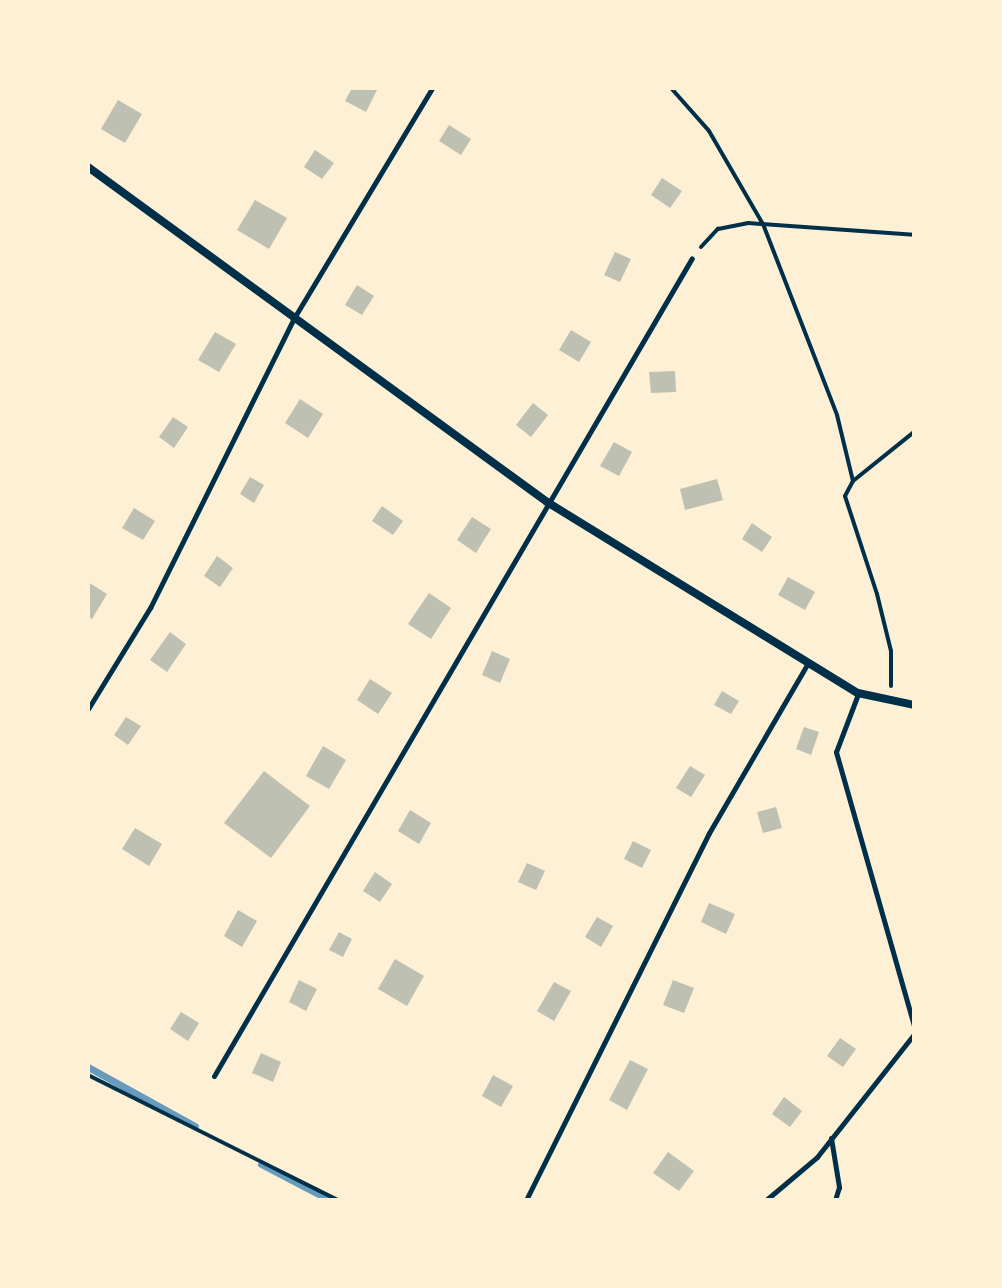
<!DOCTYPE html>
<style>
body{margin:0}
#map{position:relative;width:1002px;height:1288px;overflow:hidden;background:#fdf0d5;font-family:Helvetica,sans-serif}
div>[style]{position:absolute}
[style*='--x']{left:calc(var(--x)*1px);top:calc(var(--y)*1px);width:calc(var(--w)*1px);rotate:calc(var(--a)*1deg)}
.stream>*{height:7px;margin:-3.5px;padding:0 3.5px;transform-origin:3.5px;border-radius:3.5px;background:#669bbc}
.building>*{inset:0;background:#bec0b2}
.path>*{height:4px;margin:-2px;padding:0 2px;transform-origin:2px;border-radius:2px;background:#003049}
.service>*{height:5px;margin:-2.5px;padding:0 2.5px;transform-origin:2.5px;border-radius:2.5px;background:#003049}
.minor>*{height:8px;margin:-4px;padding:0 4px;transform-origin:4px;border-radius:4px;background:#003049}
span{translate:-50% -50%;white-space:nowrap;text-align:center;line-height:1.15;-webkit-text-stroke:7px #fdf0d5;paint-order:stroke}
.frame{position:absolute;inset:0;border:90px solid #fdf0d5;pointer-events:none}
</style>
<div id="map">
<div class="stream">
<i style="--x:88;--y:1067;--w:122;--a:28.9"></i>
<i style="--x:261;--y:1164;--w:78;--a:27.6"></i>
</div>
<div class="building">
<i style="clip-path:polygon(352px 88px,378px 88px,366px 112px,345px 101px)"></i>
<i style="clip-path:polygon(118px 100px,142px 114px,125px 143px,101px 129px)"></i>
<i style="clip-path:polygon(449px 125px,471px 139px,461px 155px,439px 141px)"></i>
<i style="clip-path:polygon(315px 150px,334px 163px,322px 179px,304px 167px)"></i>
<i style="clip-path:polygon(662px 178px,682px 191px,670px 208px,651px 195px)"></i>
<i style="clip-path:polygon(255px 200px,287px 218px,269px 249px,237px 230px)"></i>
<i style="clip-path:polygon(615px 252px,631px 259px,620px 282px,604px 275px)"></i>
<i style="clip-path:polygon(357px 285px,374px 296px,362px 315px,345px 305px)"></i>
<i style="clip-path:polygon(571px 330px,591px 342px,579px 362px,559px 350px)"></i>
<i style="clip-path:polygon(215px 332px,236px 344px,219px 372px,198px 360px)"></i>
<i style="clip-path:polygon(675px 371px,676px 392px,651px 393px,649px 372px)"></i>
<i style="clip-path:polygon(300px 399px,323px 414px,308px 438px,285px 423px)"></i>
<i style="clip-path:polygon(533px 403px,548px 415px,531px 437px,516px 425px)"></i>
<i style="clip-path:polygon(173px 417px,188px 427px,174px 448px,159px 437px)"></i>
<i style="clip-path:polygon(614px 442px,632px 452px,619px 476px,600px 466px)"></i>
<i style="clip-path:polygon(250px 477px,264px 485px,254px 503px,240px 494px)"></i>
<i style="clip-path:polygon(717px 479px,723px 500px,685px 510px,680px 489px)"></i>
<i style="clip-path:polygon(382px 506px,403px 521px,393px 535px,372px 521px)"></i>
<i style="clip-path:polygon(134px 508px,155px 521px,143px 540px,122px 528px)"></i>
<i style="clip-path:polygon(472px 517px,491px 529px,476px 553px,457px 540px)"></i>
<i style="clip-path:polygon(752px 523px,772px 537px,762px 552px,742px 539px)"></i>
<i style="clip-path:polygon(217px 556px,233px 568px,220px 587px,204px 576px)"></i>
<i style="clip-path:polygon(788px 577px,815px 592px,805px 610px,778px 595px)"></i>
<i style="clip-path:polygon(88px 582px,107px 594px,92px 619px,88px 617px)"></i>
<i style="clip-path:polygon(429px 593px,451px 608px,431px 639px,408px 624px)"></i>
<i style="clip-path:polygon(170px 632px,186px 644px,167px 672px,150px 660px)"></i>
<i style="clip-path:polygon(492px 651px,510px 659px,500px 683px,482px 675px)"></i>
<i style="clip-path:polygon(370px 679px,392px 693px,378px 714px,357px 700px)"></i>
<i style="clip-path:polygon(722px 691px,739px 701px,731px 714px,714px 705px)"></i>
<i style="clip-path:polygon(126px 717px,141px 726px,128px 745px,114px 735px)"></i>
<i style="clip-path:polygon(804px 727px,819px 732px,811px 755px,796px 749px)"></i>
<i style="clip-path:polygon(323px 746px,346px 760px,329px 789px,306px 776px)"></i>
<i style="clip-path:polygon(690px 766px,705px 775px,691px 797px,676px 788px)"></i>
<i style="clip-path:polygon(264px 771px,310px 806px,271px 858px,224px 823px)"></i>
<i style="clip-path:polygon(776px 807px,782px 828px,763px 833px,757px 812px)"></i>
<i style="clip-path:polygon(410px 810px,431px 823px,419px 844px,398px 831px)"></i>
<i style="clip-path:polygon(135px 828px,162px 844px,149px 866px,122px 849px)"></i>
<i style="clip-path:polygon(633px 841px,651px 850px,642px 868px,624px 859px)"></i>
<i style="clip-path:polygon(527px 863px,545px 871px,536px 890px,518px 882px)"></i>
<i style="clip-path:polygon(375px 872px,392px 884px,380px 902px,363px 891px)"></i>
<i style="clip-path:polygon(709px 903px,735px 914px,726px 934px,701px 922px)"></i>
<i style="clip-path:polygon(238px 910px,257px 921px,242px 947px,224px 936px)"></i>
<i style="clip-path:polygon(597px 917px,613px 926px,601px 947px,585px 937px)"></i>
<i style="clip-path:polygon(339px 932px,352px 939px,343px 957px,329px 950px)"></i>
<i style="clip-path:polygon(395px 959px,424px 976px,407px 1006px,378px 989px)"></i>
<i style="clip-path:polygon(299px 980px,317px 989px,306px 1011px,289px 1002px)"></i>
<i style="clip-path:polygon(673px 980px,694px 988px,684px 1013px,663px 1005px)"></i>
<i style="clip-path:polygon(554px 982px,571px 991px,554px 1021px,537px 1011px)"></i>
<i style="clip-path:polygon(181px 1012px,199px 1023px,188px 1041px,170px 1029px)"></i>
<i style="clip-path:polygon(840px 1038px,856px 1049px,843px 1067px,827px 1056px)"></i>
<i style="clip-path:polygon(261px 1053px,281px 1062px,273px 1082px,252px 1073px)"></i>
<i style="clip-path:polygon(630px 1060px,648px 1069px,627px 1110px,609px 1100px)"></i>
<i style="clip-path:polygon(493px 1075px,513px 1086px,501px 1107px,482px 1096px)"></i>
<i style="clip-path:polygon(784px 1097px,802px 1111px,790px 1127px,772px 1114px)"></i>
<i style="clip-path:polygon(668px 1152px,694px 1171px,679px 1191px,653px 1173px)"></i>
</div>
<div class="path">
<i style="--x:671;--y:88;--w:57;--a:48.5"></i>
<i style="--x:709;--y:131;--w:108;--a:59.9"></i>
<i style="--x:763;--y:224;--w:205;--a:68.8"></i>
<i style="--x:837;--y:415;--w:68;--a:76.4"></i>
<i style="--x:701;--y:247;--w:25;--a:-47"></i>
<i style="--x:718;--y:229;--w:31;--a:-11"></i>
<i style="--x:748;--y:223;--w:166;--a:4.1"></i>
<i style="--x:891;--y:686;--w:35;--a:-90"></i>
<i style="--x:891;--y:651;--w:59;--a:-103.8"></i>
<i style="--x:877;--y:594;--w:103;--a:-108.1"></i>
<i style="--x:845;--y:496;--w:17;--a:-62"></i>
<i style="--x:853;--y:481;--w:78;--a:-38.8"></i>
<i style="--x:88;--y:1075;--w:280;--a:26.6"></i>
</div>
<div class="service">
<i style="--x:858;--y:694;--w:62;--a:110.8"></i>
<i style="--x:836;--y:752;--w:284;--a:74.1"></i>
<i style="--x:88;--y:709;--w:119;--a:-58.5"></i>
<i style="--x:150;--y:608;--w:324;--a:-63.6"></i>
<i style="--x:294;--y:318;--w:268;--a:-59"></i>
<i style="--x:214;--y:1076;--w:947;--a:-59.7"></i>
<i style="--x:831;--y:1138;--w:50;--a:80.7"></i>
<i style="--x:839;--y:1187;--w:14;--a:107"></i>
<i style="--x:526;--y:1200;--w:410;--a:-63.5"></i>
<i style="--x:709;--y:833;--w:197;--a:-59.8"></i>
<i style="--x:766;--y:1200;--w:67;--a:-40.1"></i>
<i style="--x:817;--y:1157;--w:157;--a:-51.7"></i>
</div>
<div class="minor">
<i style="--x:88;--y:167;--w:568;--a:36.12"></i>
<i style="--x:547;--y:502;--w:365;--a:31.6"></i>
<i style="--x:858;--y:693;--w:57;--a:12.1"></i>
</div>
<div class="frame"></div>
</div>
